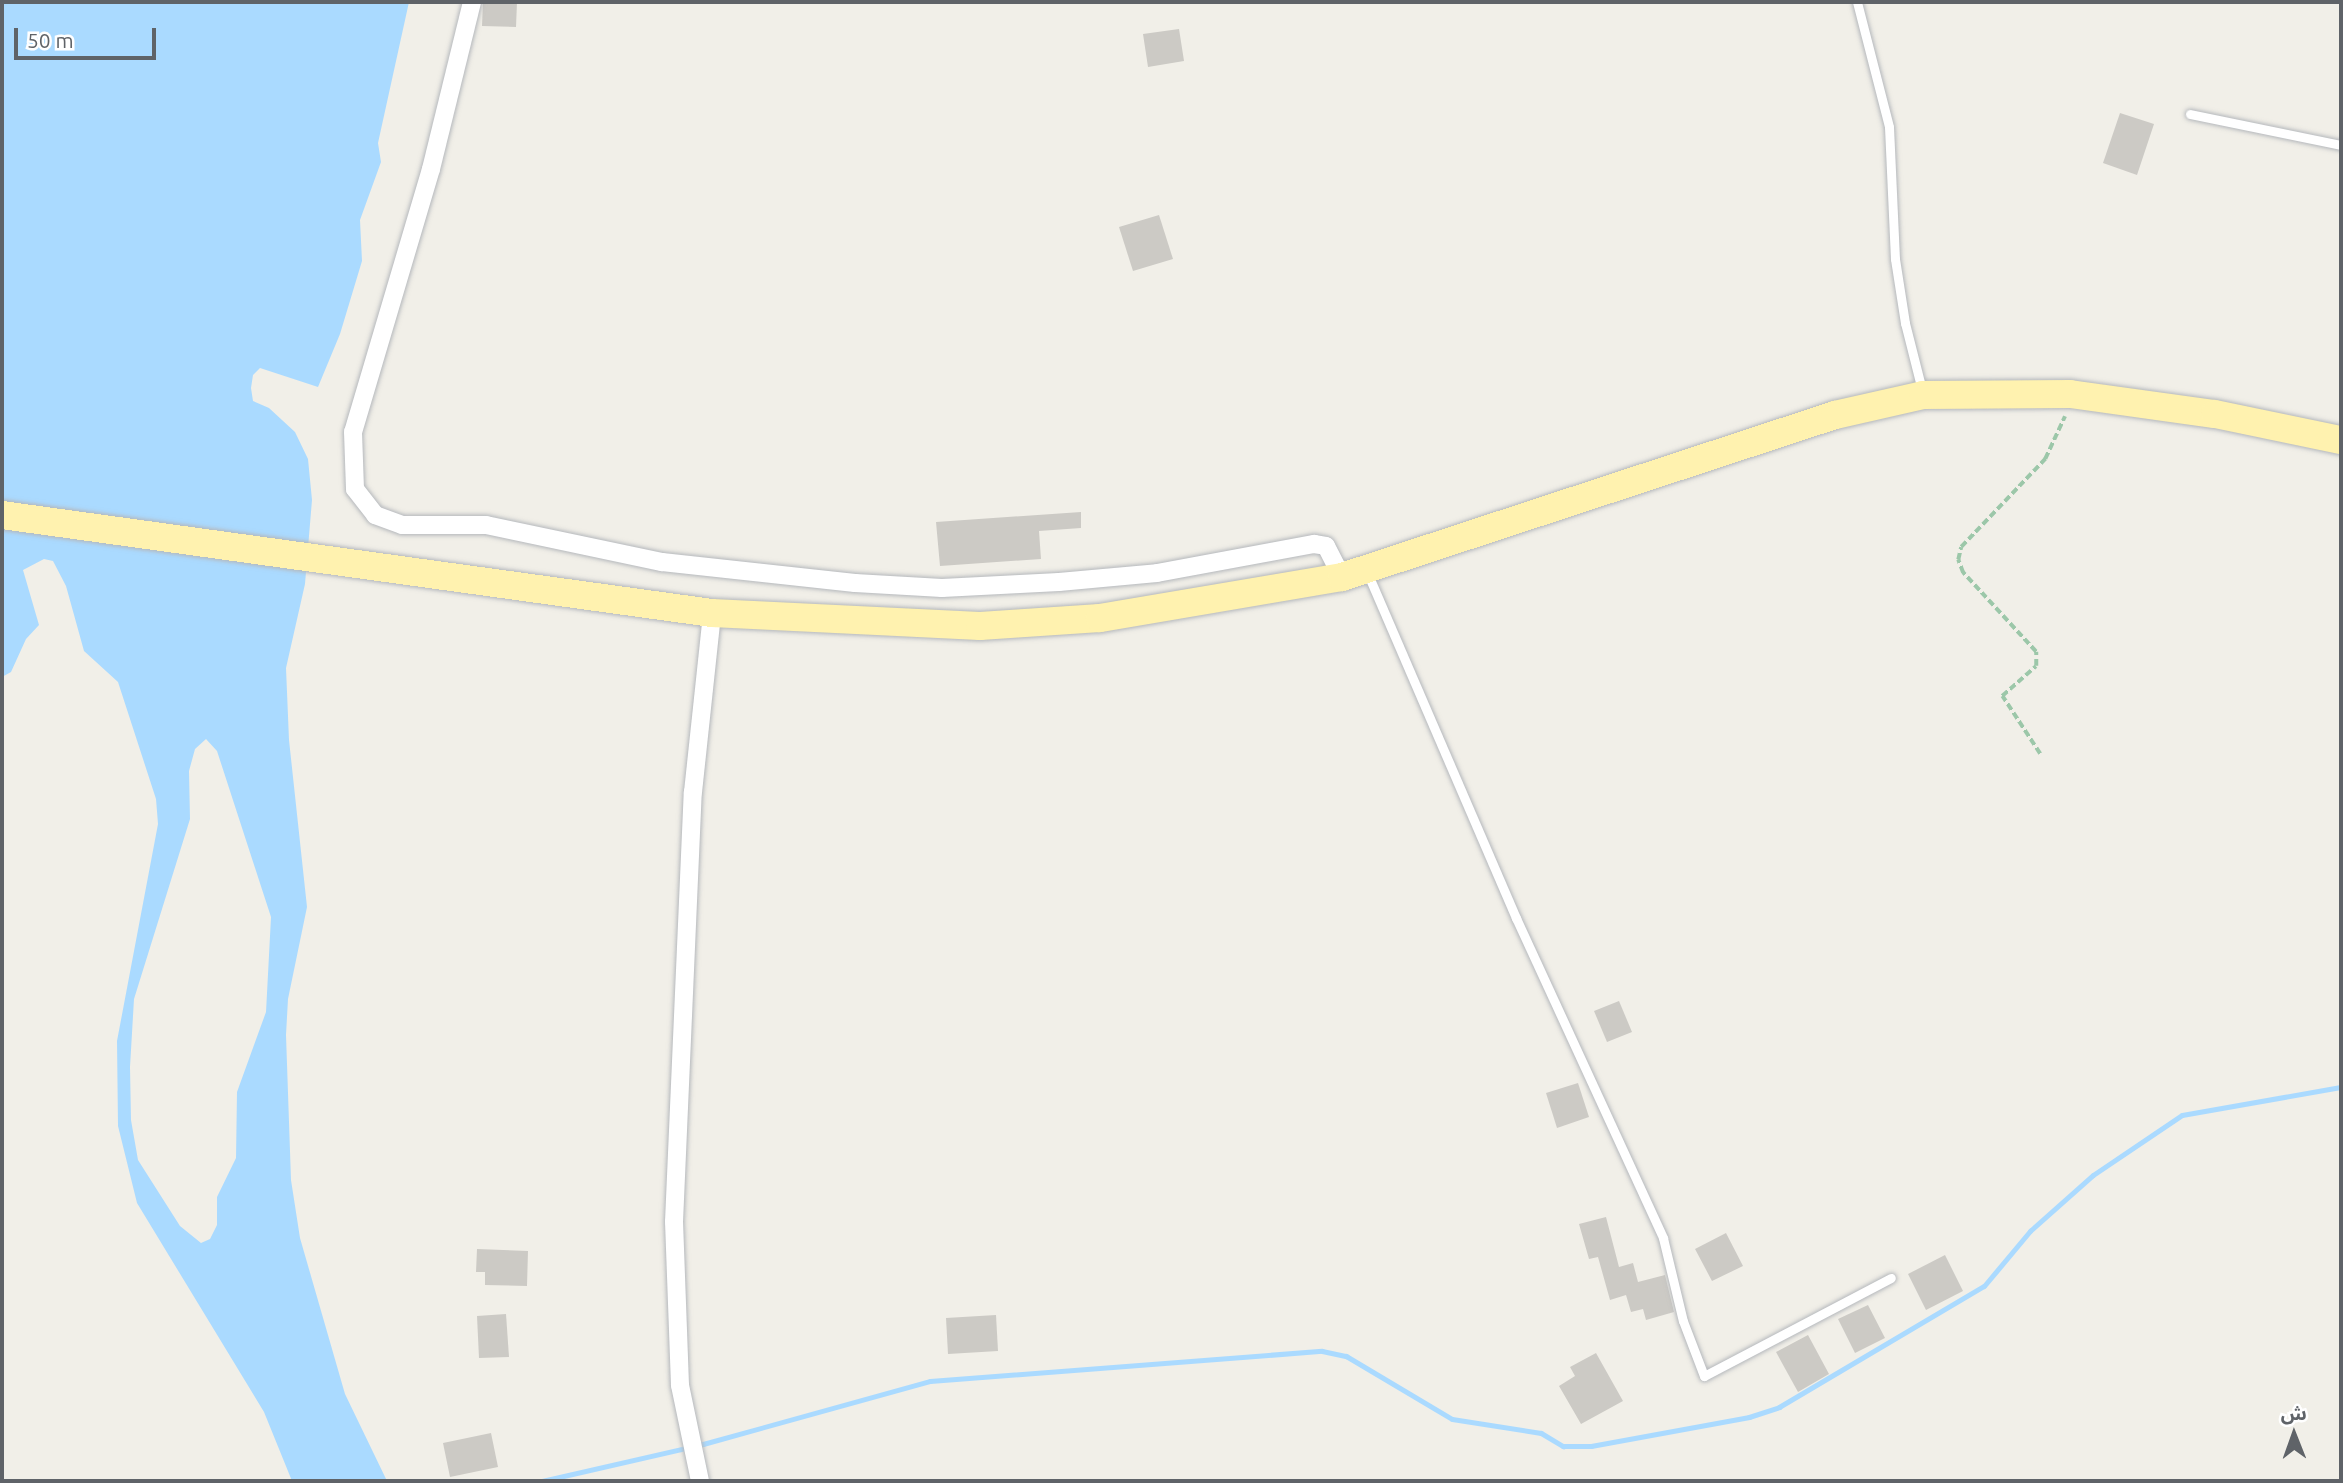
<!DOCTYPE html>
<meta charset="utf-8">
<style>
body{margin:0}
#map{position:relative;width:2343px;height:1483px;overflow:hidden;background:#f1efe8;font-family:Ubuntu,"Noto Sans Arabic",sans-serif}
div>[style]{position:absolute}
[style*='--x']{left:calc(var(--x)*1px);top:calc(var(--y)*1px);width:calc(var(--w)*1px);rotate:calc(var(--a)*1deg)}
.water>*{inset:0;background:#aadaff}
.stream>*{height:5px;margin:-2.5px;padding:0 2.5px;transform-origin:2.5px;border-radius:2.5px;background:#aadaff}
.building>*{inset:0;background:#cccac5}
.path>*{height:3.5px;margin-top:-1.75px;transform-origin:0;background:repeating-linear-gradient(90deg,#9cc7a9 0 7px,transparent 0 10.5px)}
.roads{filter:drop-shadow(0 0 2px #b5b8bc) drop-shadow(0 0 2px #b5b8bc)}
.lane>*{height:9px;margin:-4.5px;padding:0 4.5px;transform-origin:4.5px;border-radius:4.5px;background:#fff}
.street>*{height:18px;margin:-9px;padding:0 9px;transform-origin:9px;border-radius:9px;background:#fff}
.primary>*{height:28px;margin:-14px;padding:0 14px;transform-origin:14px;border-radius:14px;background:#fff2af}
span{translate:-50% -50%;white-space:nowrap;text-align:center;line-height:1.15;-webkit-text-stroke:7px #fff;paint-order:stroke}
.frame{position:absolute;inset:0;border:4px solid #5f6368;pointer-events:none}
.north{position:absolute;left:2259px;top:1399px;width:70px;height:70px;-webkit-text-stroke:5px #fff;paint-order:stroke;rotate:359deg;font-size:19px;font-weight:700;line-height:28px;text-align:center;color:#5f6368}
.north::after{content:'';display:block;margin:auto;width:24px;height:32px;background:#5f6368;clip-path:polygon(50% 0,100% 100%,50% 72%,0 100%)}
.scale{position:absolute;left:14px;top:28px;width:142px;height:32px;box-sizing:border-box;border:4px solid #5f6368;border-top:0;padding-left:9px;font-size:21px;line-height:24px;white-space:nowrap;color:#5f6368;-webkit-text-stroke:5px #fff;paint-order:stroke}
</style>
<div id="map">
<div class="water">
<i style="clip-path:polygon(evenodd,2px 2px,409px 2px,378px 143px,381px 162px,360px 220px,362px 261px,340px 334px,318px 387px,260px 368px,253px 375px,251px 388px,253px 401px,269px 408px,295px 432px,308px 459px,312px 500px,305px 584px,286px 668px,289px 740px,307px 907px,288px 999px,286px 1035px,291px 1180px,300px 1238px,345px 1394px,387px 1481px,292px 1481px,264px 1412px,137px 1203px,118px 1126px,117px 1041px,158px 824px,156px 799px,118px 682px,84px 651px,66px 586px,53px 561px,44px 559px,23px 570px,39px 625px,26px 639px,11px 672px,2px 677px,2px 2px,206px 739px,217px 751px,271px 917px,266px 1012px,237px 1092px,236px 1158px,217px 1197px,217px 1225px,210px 1239px,201px 1243px,180px 1226px,138px 1160px,131px 1120px,130px 1067px,134px 999px,190px 819px,189px 771px,195px 749px,206px 739px)"></i>
</div>
<div class="stream">
<i style="--x:542;--y:1481;--w:165;--a:-12.9"></i>
<i style="--x:703;--y:1444;--w:236;--a:-15.5"></i>
<i style="--x:930;--y:1381;--w:393;--a:-4.4"></i>
<i style="--x:1322;--y:1351;--w:25;--a:12"></i>
<i style="--x:1346;--y:1356;--w:123;--a:30.7"></i>
<i style="--x:1452;--y:1419;--w:90;--a:8.9"></i>
<i style="--x:1541;--y:1433;--w:26;--a:31"></i>
<i style="--x:1563;--y:1446;--w:28;--a:0"></i>
<i style="--x:1591;--y:1446;--w:161;--a:-10.4"></i>
<i style="--x:1749;--y:1417;--w:32;--a:-18"></i>
<i style="--x:1779;--y:1407;--w:238;--a:-30.6"></i>
<i style="--x:1984;--y:1286;--w:72;--a:-50.1"></i>
<i style="--x:2030;--y:1231;--w:84;--a:-41.6"></i>
<i style="--x:2093;--y:1175;--w:107;--a:-34"></i>
<i style="--x:2182;--y:1115;--w:161;--a:-10"></i>
</div>
<div class="building">
<i style="clip-path:polygon(483px 2px,517px 2px,516px 27px,482px 26px)"></i>
<i style="clip-path:polygon(1179px 29px,1184px 61px,1148px 67px,1143px 34px)"></i>
<i style="clip-path:polygon(2120px 113px,2154px 124px,2137px 175px,2103px 163px)"></i>
<i style="clip-path:polygon(1159px 215px,1173px 259px,1133px 271px,1119px 227px)"></i>
<i style="clip-path:polygon(1081px 512px,1081px 528px,1039px 531px,1041px 559px,940px 566px,936px 522px)"></i>
<i style="clip-path:polygon(1619px 1001px,1632px 1032px,1607px 1042px,1594px 1011px)"></i>
<i style="clip-path:polygon(1578px 1083px,1589px 1117px,1557px 1128px,1546px 1093px)"></i>
<i style="clip-path:polygon(1606px 1217px,1619px 1267px,1633px 1263px,1638px 1282px,1665px 1275px,1674px 1312px,1646px 1320px,1643px 1309px,1631px 1312px,1626px 1295px,1610px 1300px,1598px 1257px,1589px 1259px,1579px 1224px)"></i>
<i style="clip-path:polygon(1726px 1233px,1743px 1266px,1712px 1281px,1695px 1249px)"></i>
<i style="clip-path:polygon(477px 1249px,528px 1251px,527px 1286px,485px 1285px,485px 1272px,476px 1272px)"></i>
<i style="clip-path:polygon(1945px 1255px,1963px 1291px,1926px 1310px,1908px 1274px)"></i>
<i style="clip-path:polygon(1868px 1305px,1885px 1338px,1855px 1353px,1838px 1319px)"></i>
<i style="clip-path:polygon(506px 1314px,509px 1357px,479px 1358px,477px 1316px)"></i>
<i style="clip-path:polygon(996px 1315px,998px 1351px,948px 1354px,946px 1318px)"></i>
<i style="clip-path:polygon(1808px 1335px,1829px 1374px,1798px 1392px,1776px 1352px)"></i>
<i style="clip-path:polygon(1596px 1353px,1623px 1401px,1581px 1424px,1559px 1386px,1575px 1376px,1570px 1367px)"></i>
<i style="clip-path:polygon(491px 1433px,498px 1467px,450px 1477px,443px 1443px)"></i>
</div>
<div class="path">
<i style="--x:2040;--y:754;--w:69;--a:-123.2"></i>
<i style="--x:2002;--y:696;--w:45;--a:-41.4"></i>
<i style="--x:2036;--y:666;--w:14;--a:-90"></i>
<i style="--x:2036;--y:652;--w:108;--a:-132.7"></i>
<i style="--x:1963;--y:573;--w:14;--a:-111"></i>
<i style="--x:1958;--y:560;--w:13;--a:-77"></i>
<i style="--x:1961;--y:547;--w:122;--a:-46.3"></i>
<i style="--x:2045;--y:459;--w:47;--a:-65.1"></i>
</div>
<div class="roads">
<div class="lane">
<i style="--x:1857;--y:2;--w:129;--a:75.6"></i>
<i style="--x:1889;--y:127;--w:132;--a:87.4"></i>
<i style="--x:1895;--y:259;--w:65;--a:81.1"></i>
<i style="--x:1905;--y:323;--w:69;--a:75.8"></i>
<i style="--x:2190;--y:114;--w:154;--a:11.6"></i>
<i style="--x:1367;--y:572;--w:377;--a:66.7"></i>
<i style="--x:1516;--y:918;--w:352;--a:65.3"></i>
<i style="--x:1663;--y:1238;--w:85;--a:76.5"></i>
<i style="--x:1683;--y:1321;--w:59;--a:69.1"></i>
<i style="--x:1704;--y:1376;--w:211;--a:-27.7"></i>
</div>
<div class="street">
<i style="--x:472;--y:2;--w:172;--a:103.8"></i>
<i style="--x:431;--y:169;--w:274;--a:106.5"></i>
<i style="--x:353;--y:432;--w:57;--a:88"></i>
<i style="--x:355;--y:489;--w:33;--a:52"></i>
<i style="--x:375;--y:515;--w:29;--a:20"></i>
<i style="--x:402;--y:525;--w:84;--a:0"></i>
<i style="--x:486;--y:525;--w:180;--a:11.9"></i>
<i style="--x:662;--y:562;--w:194;--a:6.2"></i>
<i style="--x:855;--y:583;--w:87;--a:3.3"></i>
<i style="--x:942;--y:588;--w:117;--a:-2.9"></i>
<i style="--x:1059;--y:582;--w:98;--a:-5.2"></i>
<i style="--x:1157;--y:573;--w:160;--a:-10.5"></i>
<i style="--x:1314;--y:544;--w:12;--a:9"></i>
<i style="--x:1326;--y:546;--w:35;--a:63"></i>
<i style="--x:700;--y:1481;--w:98;--a:-101.8"></i>
<i style="--x:680;--y:1385;--w:163;--a:-92.1"></i>
<i style="--x:674;--y:1222;--w:430;--a:-87.5"></i>
<i style="--x:693;--y:792;--w:180;--a:-83.9"></i>
</div>
<div class="primary">
<i style="--x:2;--y:515;--w:717;--a:7.86"></i>
<i style="--x:712;--y:613;--w:268;--a:2.8"></i>
<i style="--x:980;--y:626;--w:120;--a:-3.8"></i>
<i style="--x:1100;--y:618;--w:245;--a:-9.6"></i>
<i style="--x:1342;--y:577;--w:519;--a:-18.19"></i>
<i style="--x:1835;--y:415;--w:90;--a:-12.8"></i>
<i style="--x:1923;--y:395;--w:147;--a:-0.4"></i>
<i style="--x:2070;--y:394;--w:146;--a:7.9"></i>
<i style="--x:2215;--y:414;--w:129;--a:11.7"></i>
</div>
</div>
<div class="frame"></div>
<div class="north">ش</div>
<div class="scale">50 m</div>
</div>
